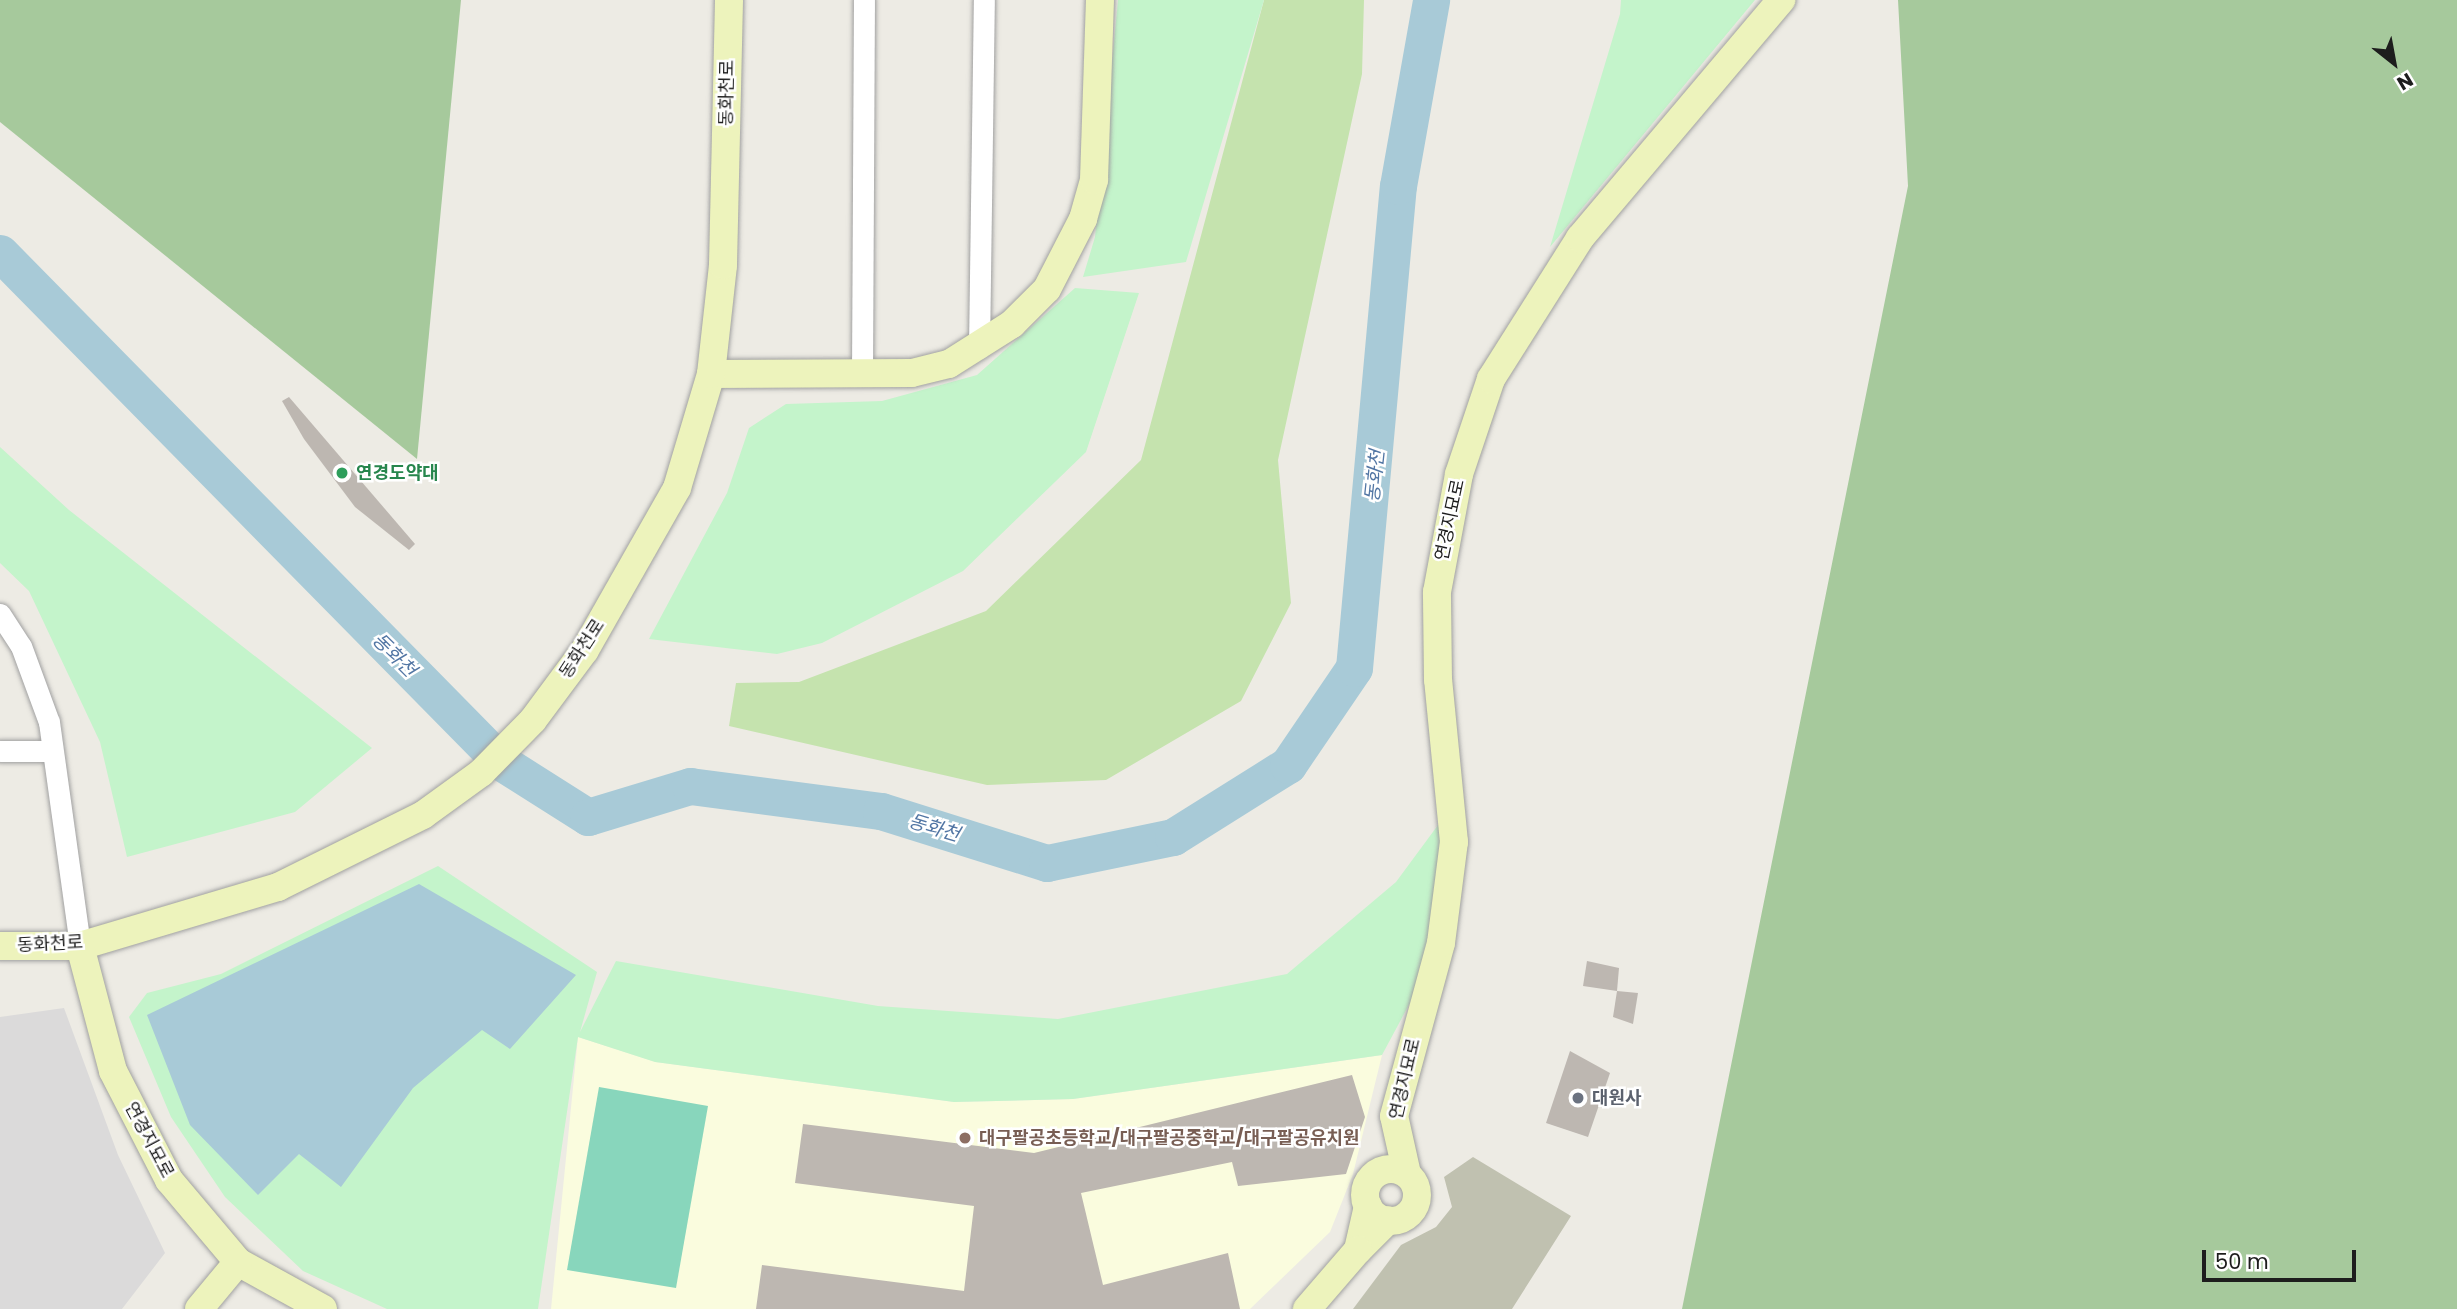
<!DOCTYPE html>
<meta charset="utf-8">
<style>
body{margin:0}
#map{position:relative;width:2457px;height:1309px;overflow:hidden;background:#edebe4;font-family:Poppins,"Noto Sans KR",sans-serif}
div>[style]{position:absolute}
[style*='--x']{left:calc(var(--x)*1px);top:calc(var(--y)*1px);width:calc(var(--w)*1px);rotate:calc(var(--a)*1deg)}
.residential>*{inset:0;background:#dbdada}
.education>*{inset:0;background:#fafcde}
.construction>*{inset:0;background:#c0c1b0}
.grass>*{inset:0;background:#c5e3ae}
.forest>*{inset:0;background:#a6c99c}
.park>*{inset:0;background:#c4f4cb}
.pitch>*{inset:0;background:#88d6bc}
.water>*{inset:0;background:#a8cad7}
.river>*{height:37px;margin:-18.5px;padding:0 18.5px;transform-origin:18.5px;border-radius:18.5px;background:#a8cad7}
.building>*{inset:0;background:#bdb7b1}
.roads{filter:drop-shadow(0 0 2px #a1a1a1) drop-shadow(0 0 2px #a1a1a1)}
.street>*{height:21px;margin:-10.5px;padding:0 10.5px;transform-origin:10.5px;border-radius:10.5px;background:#fff}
.secondary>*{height:28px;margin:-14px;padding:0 14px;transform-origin:14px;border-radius:14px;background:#edf3bc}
.secondary>.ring{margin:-14px;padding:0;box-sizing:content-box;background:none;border:28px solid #edf3bc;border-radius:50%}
.dots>*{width:19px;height:19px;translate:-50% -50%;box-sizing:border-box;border:4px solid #fff;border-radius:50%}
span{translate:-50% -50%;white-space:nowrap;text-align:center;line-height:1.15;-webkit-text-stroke:5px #fff;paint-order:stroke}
.street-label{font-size:18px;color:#1d1d1d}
.leisure-label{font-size:18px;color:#27864d;font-weight:700}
.left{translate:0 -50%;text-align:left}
.worship-label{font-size:18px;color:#5b616d;font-weight:700}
.education-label{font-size:18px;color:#785e54;font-weight:700}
.water-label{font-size:19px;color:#5276a4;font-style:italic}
.north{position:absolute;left:2359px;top:28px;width:70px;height:70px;-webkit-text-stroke:5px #fff;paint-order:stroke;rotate:149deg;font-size:19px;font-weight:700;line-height:28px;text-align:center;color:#1d1d1d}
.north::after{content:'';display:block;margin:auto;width:24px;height:32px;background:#1d1d1d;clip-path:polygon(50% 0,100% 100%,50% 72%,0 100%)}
.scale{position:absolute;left:2202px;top:1250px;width:154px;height:32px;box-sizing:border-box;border:4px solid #1d1d1d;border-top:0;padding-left:9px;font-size:21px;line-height:24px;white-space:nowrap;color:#1d1d1d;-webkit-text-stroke:5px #fff;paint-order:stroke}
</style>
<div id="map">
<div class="residential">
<i style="clip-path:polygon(64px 1008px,118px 1155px,165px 1253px,122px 1309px,0 1309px,0 1017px)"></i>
</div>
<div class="education">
<i style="clip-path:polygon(578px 1037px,656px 1062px,954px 1102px,1073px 1099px,1382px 1055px,1353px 1174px,1330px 1232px,1250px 1309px,551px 1309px)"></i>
</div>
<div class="construction">
<i style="clip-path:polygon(1473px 1157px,1571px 1216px,1512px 1309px,1353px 1309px,1401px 1245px,1436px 1227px,1452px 1207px,1444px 1177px)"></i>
</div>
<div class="grass">
<i style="clip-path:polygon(1264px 0,1364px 0,1362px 74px,1278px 460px,1291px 603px,1241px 701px,1106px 780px,987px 785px,729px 726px,736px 683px,799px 682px,986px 611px,1141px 460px)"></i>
</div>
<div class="forest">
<i style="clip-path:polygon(0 0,461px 0,417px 459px,0 122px)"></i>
<i style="clip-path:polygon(1898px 0,2457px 0,2457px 1309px,1682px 1309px,1908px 186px)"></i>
</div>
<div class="park">
<i style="clip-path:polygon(1118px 0,1264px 0,1186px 262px,1083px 277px,1095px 237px)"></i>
<i style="clip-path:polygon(1621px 0,1755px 0,1550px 247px,1620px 14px)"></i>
<i style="clip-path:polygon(1075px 288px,1139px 293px,1086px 452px,963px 571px,822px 643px,777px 654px,649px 639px,727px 493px,749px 428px,786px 404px,882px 401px,977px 375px)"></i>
<i style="clip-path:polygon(0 447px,69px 510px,372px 748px,295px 812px,127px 857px,100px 742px,29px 591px,0 563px)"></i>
<i style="clip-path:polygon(1441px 821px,1442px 888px,1426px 973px,1382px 1055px,1073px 1099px,954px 1102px,655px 1062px,578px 1037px,538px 1309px,387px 1309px,303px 1271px,225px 1197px,171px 1117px,129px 1017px,147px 993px,221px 974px,438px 866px,597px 972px,580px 1032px,616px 961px,878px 1006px,1058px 1019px,1287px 974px,1396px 882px)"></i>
</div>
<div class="pitch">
<i style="clip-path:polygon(599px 1087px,708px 1106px,676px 1288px,567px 1270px)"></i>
</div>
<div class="water">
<i style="clip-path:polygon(419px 884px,576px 975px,510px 1049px,482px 1030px,413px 1088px,341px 1187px,299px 1154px,258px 1195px,190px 1125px,147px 1015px)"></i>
</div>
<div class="river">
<i style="--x:0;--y:253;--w:714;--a:45.45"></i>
<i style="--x:501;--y:762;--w:103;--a:32.3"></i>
<i style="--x:588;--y:817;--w:107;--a:-16.9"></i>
<i style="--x:690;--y:786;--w:193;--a:7.5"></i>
<i style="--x:881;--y:811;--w:174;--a:17.4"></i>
<i style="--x:1047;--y:863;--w:129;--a:-11.7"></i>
<i style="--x:1173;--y:837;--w:136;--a:-32.1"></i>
<i style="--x:1288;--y:765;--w:117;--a:-55.8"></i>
<i style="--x:1354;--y:668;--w:484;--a:-84.8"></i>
<i style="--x:1398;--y:186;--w:189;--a:-79.9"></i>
</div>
<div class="building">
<i style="clip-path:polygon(289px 397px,415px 544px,409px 550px,355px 507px,304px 439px,282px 401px)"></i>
<i style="clip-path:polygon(1587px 961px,1619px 968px,1617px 991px,1583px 986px)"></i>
<i style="clip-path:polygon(1617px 991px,1638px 993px,1633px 1024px,1613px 1017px)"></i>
<i style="clip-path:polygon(1570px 1051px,1610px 1073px,1588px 1137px,1546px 1123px)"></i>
<i style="clip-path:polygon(1352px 1075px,1365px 1117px,1346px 1174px,1238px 1186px,1232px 1162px,1081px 1193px,1103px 1285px,1228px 1253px,1240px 1309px,756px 1309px,762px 1265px,964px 1291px,974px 1206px,795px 1183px,803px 1124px,1034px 1153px)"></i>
</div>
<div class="roads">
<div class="street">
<i style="--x:979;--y:348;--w:348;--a:-89.2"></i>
<i style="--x:862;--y:376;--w:376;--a:-89.7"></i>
<i style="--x:0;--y:614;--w:38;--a:57"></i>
<i style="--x:21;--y:646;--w:81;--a:69.8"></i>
<i style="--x:49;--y:722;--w:226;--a:82.1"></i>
<i style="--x:0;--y:751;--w:50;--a:0"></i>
</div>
<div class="secondary">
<i style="--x:711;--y:374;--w:201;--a:-0.3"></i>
<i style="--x:912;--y:373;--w:38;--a:-14"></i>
<i style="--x:949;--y:364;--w:75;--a:-32.4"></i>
<i style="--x:1012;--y:324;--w:49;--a:-45"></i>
<i style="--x:1047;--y:289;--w:79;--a:-62.8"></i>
<i style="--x:1083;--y:219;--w:41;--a:-74.2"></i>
<i style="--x:1094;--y:180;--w:180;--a:-88.1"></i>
<i style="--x:0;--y:946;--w:80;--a:0"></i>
<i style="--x:80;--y:946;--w:207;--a:-16.6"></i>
<i style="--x:278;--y:887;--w:162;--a:-26.4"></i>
<i style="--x:423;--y:815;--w:72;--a:-35.9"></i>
<i style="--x:481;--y:773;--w:74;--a:-45.5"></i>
<i style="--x:533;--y:720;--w:87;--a:-53.4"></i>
<i style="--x:585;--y:650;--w:186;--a:-60.4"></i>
<i style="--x:677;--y:488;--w:119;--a:-73.4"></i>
<i style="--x:711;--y:374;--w:110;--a:-83.7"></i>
<i style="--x:723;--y:265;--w:265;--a:-88.7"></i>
<i style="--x:80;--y:946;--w:129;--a:75.2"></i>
<i style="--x:113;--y:1071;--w:123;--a:62.8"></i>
<i style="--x:169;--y:1180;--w:107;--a:49.9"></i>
<i style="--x:238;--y:1262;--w:97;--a:28.9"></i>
<i class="ring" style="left:1365px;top:1169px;width:24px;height:24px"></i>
<i style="--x:1407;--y:1174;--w:59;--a:-102.6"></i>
<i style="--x:1394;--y:1116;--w:179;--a:-74.8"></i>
<i style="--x:1441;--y:943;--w:102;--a:-82.7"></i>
<i style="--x:1454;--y:842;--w:163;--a:-95.6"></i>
<i style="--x:1438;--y:680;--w:88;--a:-90.7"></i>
<i style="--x:1437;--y:592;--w:120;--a:-79.4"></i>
<i style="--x:1459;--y:474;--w:100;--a:-71.4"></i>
<i style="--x:1491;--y:379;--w:167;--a:-57.7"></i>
<i style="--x:1580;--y:238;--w:312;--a:-49.8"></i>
<i style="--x:1368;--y:1206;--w:45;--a:102.8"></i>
<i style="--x:1358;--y:1250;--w:42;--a:-45"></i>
<i style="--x:199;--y:1309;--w:61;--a:-50.3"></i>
<i style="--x:1307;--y:1309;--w:78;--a:-49.2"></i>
</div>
</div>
<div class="dots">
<i style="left:342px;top:473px;background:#2e9e5b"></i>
<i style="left:1578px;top:1098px;background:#6b7280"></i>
<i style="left:965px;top:1138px;background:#8d6e63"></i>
</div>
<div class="street-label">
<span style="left:727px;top:93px;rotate:-89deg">동화천로</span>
<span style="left:1450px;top:520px;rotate:-78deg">연경지묘로</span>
<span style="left:582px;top:649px;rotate:-57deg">동화천로</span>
<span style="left:50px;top:944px;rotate:-3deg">동화천로</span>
<span style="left:1405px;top:1079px;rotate:-77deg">연경지묘로</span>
<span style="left:149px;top:1140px;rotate:62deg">연경지묘로</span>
</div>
<div class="leisure-label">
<span class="left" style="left:356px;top:473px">연경도약대</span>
</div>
<div class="worship-label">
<span class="left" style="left:1592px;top:1098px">대원사</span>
</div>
<div class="education-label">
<span class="left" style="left:979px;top:1138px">대구팔공초등학교/대구팔공중학교/대구팔공유치원</span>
</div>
<div class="water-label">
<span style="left:1375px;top:476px;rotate:-84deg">동화천</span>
<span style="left:394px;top:655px;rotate:45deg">동화천</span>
<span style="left:934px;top:828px;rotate:17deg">동화천</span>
</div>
<div class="north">N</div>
<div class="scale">50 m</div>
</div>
